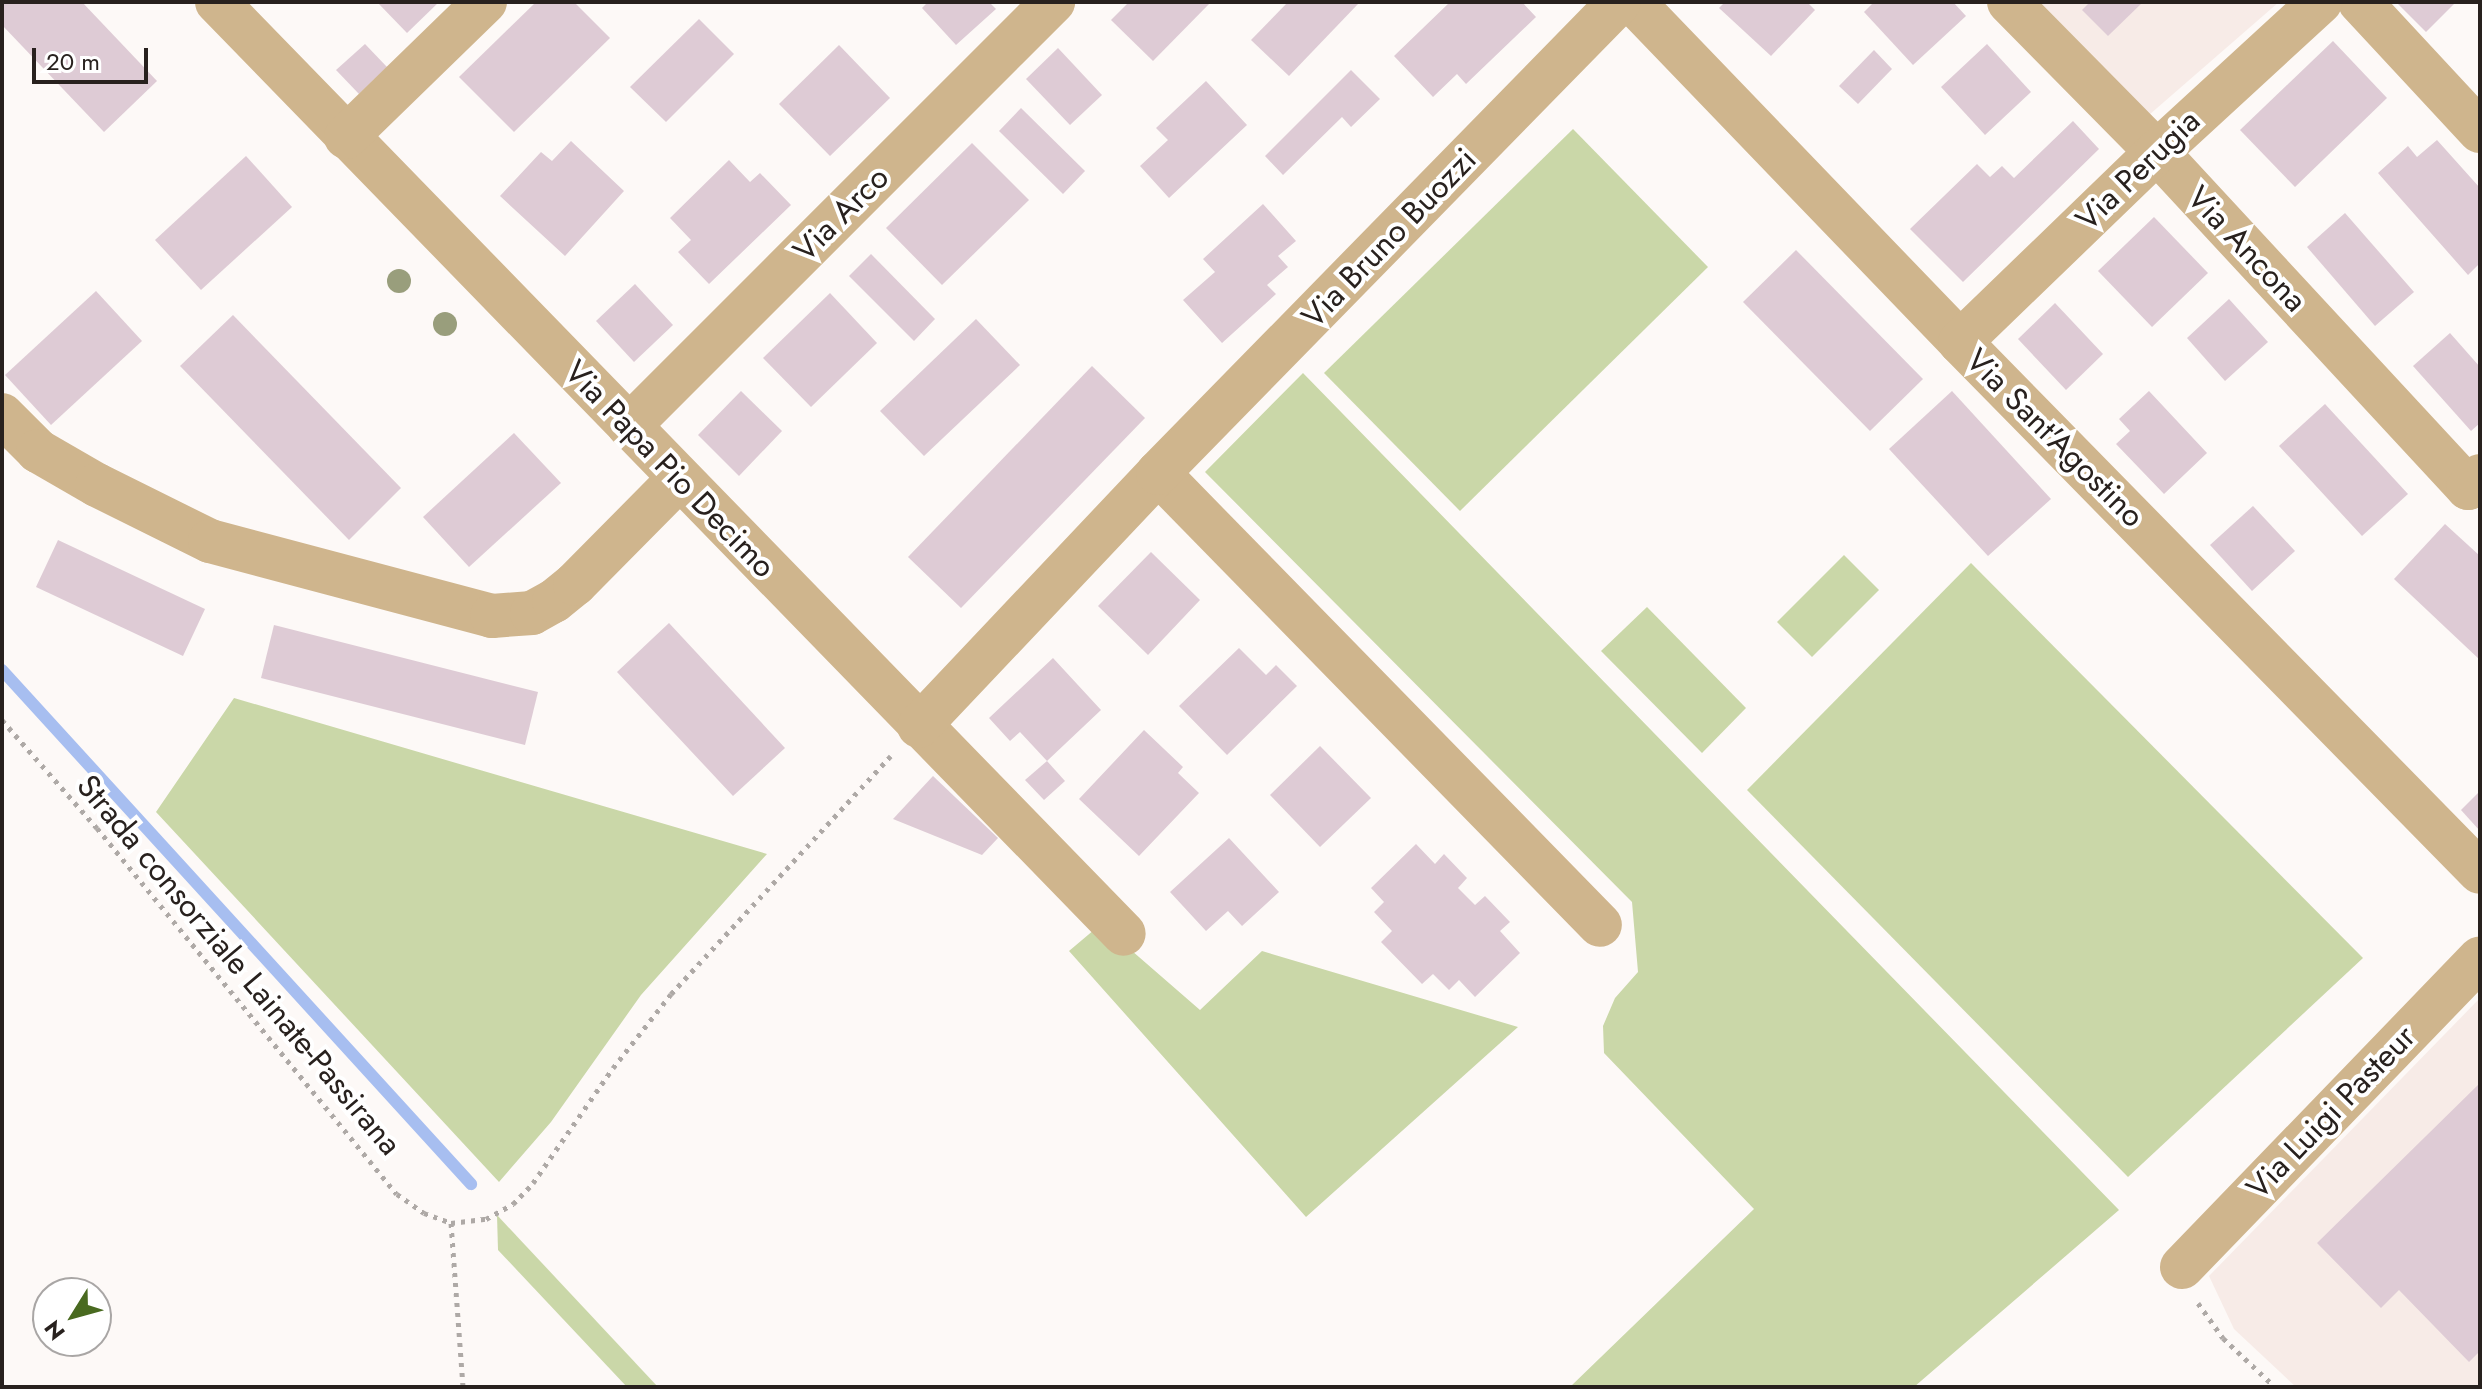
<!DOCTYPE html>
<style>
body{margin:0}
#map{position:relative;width:2482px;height:1389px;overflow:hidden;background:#fdf9f7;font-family:Jost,sans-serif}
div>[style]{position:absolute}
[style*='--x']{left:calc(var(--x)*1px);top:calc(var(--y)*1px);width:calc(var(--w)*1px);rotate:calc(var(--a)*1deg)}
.built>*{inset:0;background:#f7ebe7}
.green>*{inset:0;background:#cad7a8}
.stream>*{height:12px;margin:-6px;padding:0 6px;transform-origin:6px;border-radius:6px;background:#a7bef0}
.building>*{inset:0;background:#decbd5}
.path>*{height:5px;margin-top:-2.5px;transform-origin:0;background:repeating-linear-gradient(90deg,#aea9a6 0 4px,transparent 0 10px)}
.minor>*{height:44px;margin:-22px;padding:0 22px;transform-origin:22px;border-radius:22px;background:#cfb58d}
.trees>*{width:24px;height:24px;margin:-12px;border-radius:50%;background:#999e7c}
span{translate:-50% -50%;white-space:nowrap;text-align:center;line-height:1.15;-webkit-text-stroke:8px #fff;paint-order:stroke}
.street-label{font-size:32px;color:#28211e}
.frame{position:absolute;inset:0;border:4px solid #28211e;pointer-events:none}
.north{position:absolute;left:32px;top:1277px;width:80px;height:80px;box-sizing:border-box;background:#fff;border:2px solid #a9a6a5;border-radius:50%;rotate:233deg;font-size:22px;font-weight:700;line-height:32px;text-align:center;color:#28211e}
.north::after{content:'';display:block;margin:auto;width:28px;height:36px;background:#496a20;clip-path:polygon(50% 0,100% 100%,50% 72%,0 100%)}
.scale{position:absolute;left:32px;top:48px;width:116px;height:36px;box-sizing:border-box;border:4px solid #28211e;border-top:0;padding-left:10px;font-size:24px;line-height:28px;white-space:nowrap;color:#28211e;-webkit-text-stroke:6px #fff;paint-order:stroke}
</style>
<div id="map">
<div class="built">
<i style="clip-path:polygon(2040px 2px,2279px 2px,2149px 115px)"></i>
<i style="clip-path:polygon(2480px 998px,2480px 1387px,2296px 1387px,2234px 1329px,2209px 1276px)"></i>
</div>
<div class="green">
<i style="clip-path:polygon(1573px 129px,1708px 267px,1460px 511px,1324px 373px)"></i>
<i style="clip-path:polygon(1303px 373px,2119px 1210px,1914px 1387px,1570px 1387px,1754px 1209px,1604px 1053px,1603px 1026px,1615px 998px,1638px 972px,1632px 902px,1205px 472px)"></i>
<i style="clip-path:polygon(1844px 555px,1879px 590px,1812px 657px,1777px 622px)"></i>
<i style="clip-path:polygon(1971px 563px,2363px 958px,2128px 1177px,1747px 790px)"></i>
<i style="clip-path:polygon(1647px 607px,1746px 708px,1702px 753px,1601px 651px)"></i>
<i style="clip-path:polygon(234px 698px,767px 854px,641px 995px,551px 1122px,499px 1182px,156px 812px)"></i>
<i style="clip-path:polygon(1101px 924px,1200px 1010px,1262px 951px,1518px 1027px,1306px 1217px,1069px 951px)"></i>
<i style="clip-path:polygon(497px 1215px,658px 1387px,627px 1387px,498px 1250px)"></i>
</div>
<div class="stream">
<i style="--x:2;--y:670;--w:696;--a:47.62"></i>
</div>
<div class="building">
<i style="clip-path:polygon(2px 2px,82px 2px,157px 81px,104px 132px,2px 25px)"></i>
<i style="clip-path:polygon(377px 2px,439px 2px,407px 33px)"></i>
<i style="clip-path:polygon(536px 2px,574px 2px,610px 38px,514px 132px,459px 77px)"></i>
<i style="clip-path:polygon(928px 2px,989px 2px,996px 9px,956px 45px,922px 8px)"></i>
<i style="clip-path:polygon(1129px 2px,1211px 2px,1153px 61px,1111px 20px)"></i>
<i style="clip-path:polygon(1288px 2px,1358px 4px,1289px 76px,1251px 40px)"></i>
<i style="clip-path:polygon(1450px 2px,1522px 2px,1536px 17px,1466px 84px,1457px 74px,1433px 97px,1394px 56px)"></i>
<i style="clip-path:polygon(1725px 2px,1807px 2px,1815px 10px,1771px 56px,1719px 8px)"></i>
<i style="clip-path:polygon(1874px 2px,1953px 2px,1966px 16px,1913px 65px,1864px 12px)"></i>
<i style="clip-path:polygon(2090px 2px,2143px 2px,2108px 36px,2082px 10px)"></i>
<i style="clip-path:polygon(2396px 2px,2456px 2px,2426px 32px)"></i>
<i style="clip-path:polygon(699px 19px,734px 54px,666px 122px,630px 87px)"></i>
<i style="clip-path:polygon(2333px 41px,2387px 98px,2295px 187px,2240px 130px)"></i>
<i style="clip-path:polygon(365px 44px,387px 67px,359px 94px,336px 70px)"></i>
<i style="clip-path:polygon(1987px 44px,2031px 92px,1985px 135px,1941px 87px)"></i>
<i style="clip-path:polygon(839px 45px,890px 98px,830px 156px,779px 104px)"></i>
<i style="clip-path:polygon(1058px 48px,1102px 95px,1070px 125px,1026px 79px)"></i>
<i style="clip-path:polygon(1874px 50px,1892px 69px,1858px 104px,1839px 86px)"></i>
<i style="clip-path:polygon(1351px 70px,1380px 99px,1351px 127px,1342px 117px,1283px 175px,1265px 156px)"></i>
<i style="clip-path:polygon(1206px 81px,1247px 125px,1169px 198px,1140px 166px,1168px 140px,1156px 128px)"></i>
<i style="clip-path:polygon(1021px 108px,1085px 171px,1063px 194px,999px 131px)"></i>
<i style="clip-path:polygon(2073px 121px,2099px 149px,1963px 282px,1910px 229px,1977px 164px,1990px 177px,2002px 166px,2014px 178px)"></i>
<i style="clip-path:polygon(2437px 140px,2480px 188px,2480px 263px,2468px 275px,2378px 173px,2408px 146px,2417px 157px)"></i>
<i style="clip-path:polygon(571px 141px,624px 191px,565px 256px,500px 196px,541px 152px,552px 161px)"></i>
<i style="clip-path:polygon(972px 143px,1029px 200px,942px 285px,886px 228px)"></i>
<i style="clip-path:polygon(246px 156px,292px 207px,201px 290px,155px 240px)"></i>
<i style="clip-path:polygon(729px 160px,750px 182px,760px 173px,791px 205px,709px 284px,678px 252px,691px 240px,670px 218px)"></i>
<i style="clip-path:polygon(1263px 204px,1296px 241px,1278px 256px,1288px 267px,1267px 285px,1276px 294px,1222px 343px,1183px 300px,1215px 272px,1203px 259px)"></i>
<i style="clip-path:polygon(2345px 213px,2414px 292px,2375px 326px,2307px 247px)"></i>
<i style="clip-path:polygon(2154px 217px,2208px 273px,2152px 327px,2098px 271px)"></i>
<i style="clip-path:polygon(1796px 250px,1923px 379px,1870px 431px,1743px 302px)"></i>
<i style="clip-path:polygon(871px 254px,935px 319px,914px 341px,849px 276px)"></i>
<i style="clip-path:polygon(635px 284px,673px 325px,634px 362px,596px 321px)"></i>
<i style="clip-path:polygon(96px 291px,142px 341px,51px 425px,5px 375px)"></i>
<i style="clip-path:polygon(830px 293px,877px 343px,811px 407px,763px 358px)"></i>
<i style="clip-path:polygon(2229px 299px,2268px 342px,2225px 381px,2187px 338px)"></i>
<i style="clip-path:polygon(2055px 303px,2103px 354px,2066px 390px,2018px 339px)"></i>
<i style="clip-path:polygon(233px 315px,401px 488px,349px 540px,180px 366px)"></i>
<i style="clip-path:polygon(976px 319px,1020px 365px,924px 456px,880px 411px)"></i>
<i style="clip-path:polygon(2450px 333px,2480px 367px,2480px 423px,2471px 431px,2413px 366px)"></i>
<i style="clip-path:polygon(1092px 366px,1145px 418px,961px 608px,908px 557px)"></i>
<i style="clip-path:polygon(741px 391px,782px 431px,739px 476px,698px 435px)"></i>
<i style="clip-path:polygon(1952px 391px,2051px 499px,1988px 556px,1889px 449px)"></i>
<i style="clip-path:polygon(2149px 391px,2207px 453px,2164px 494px,2116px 444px,2130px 431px,2119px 419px)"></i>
<i style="clip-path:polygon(2325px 404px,2408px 494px,2362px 536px,2279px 446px)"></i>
<i style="clip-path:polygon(514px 433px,561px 483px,469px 567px,423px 517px)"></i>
<i style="clip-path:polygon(2253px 506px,2295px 551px,2252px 591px,2210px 545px)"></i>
<i style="clip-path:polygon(2445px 524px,2480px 556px,2480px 660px,2394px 579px)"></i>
<i style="clip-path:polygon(58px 540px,205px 609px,183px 656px,36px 587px)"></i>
<i style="clip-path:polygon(1151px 552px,1200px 600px,1148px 655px,1098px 606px)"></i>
<i style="clip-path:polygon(669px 623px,785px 748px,733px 796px,617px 672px)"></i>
<i style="clip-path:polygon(274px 625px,538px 692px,525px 745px,261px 678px)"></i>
<i style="clip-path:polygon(1239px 648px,1266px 675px,1276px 665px,1297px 686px,1227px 755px,1179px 706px)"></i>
<i style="clip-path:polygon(1053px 658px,1101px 710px,1047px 761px,1020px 732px,1010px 741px,989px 718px)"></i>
<i style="clip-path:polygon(1144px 730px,1183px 767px,1178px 773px,1199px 793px,1139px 856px,1079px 799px)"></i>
<i style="clip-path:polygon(1320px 746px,1371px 798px,1320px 847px,1270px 795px)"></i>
<i style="clip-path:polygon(1047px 761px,1065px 781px,1044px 800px,1025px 780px)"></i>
<i style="clip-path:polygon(933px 776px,998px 838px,982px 855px,893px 819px)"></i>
<i style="clip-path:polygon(2480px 791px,2480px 831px,2461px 810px)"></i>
<i style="clip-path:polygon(1229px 838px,1279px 892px,1242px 926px,1228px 911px,1206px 931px,1170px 892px)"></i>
<i style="clip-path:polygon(1416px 844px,1435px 864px,1444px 854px,1467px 878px,1458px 888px,1475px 905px,1485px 896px,1510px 922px,1500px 931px,1520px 953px,1475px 997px,1459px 980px,1449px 990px,1433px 974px,1422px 984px,1381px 942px,1392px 931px,1374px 912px,1384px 902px,1371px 888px)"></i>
<i style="clip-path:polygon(2480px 1083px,2480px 1351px,2469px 1362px,2399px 1290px,2381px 1308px,2317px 1243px)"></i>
</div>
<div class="path">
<i style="--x:2;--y:720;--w:144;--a:48.7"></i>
<i style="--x:97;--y:828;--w:473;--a:50.7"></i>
<i style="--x:397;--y:1194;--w:33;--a:35"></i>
<i style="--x:424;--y:1213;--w:29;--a:20"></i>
<i style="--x:451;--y:1223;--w:35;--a:-7"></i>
<i style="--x:486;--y:1219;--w:31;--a:-29"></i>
<i style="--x:513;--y:1204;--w:29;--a:-46"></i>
<i style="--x:533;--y:1183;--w:140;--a:-55.2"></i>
<i style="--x:613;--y:1068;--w:94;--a:-51.9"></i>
<i style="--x:671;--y:994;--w:324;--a:-47.3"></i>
<i style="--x:451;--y:1223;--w:164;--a:85.8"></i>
<i style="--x:2198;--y:1303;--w:43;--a:54.5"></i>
<i style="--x:2223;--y:1338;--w:71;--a:43.3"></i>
</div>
<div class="minor">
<i style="--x:217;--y:2;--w:1300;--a:45.78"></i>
<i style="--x:1633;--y:2;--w:472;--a:46.1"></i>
<i style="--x:1960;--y:342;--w:742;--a:45.55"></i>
<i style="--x:2009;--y:2;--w:211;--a:45.4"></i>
<i style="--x:2157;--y:152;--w:458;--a:47.2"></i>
<i style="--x:2468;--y:488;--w:17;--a:-45"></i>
<i style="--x:2360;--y:2;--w:176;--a:47.1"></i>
<i style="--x:346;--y:137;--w:194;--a:-44.2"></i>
<i style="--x:1960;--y:342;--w:274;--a:-44"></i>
<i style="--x:2157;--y:152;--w:222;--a:-42.6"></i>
<i style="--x:2;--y:415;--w:51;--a:45"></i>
<i style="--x:38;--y:451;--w:68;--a:30"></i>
<i style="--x:97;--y:485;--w:126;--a:26.4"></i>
<i style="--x:210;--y:541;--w:292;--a:14.9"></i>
<i style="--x:492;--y:616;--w:40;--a:-4.3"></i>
<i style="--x:532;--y:613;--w:25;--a:-29"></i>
<i style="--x:554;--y:601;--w:27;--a:-39"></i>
<i style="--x:575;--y:584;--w:148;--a:-45.3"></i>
<i style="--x:629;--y:426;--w:600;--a:-45"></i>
<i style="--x:1158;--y:473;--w:632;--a:45.64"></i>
<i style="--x:919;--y:726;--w:348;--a:-46.6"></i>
<i style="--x:1158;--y:473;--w:659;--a:-45.61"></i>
<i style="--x:2182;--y:1267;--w:429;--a:-46"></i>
</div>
<div class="trees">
<i style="left:399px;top:281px"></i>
<i style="left:445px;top:324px"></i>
</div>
<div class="street-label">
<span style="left:2138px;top:170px;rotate:-44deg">Via Perugia</span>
<span style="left:841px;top:214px;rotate:-45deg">Via Arco</span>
<span style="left:1389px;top:238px;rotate:-46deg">Via Bruno Buozzi</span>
<span style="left:2247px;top:249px;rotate:47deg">Via Ancona</span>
<span style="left:2055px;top:438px;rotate:45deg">Via Sant'Agostino</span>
<span style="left:670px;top:469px;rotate:46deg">Via Papa Pio Decimo</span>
<span style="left:239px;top:965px;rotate:50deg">Strada consorziale Lainate-Passirana</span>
<span style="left:2331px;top:1112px;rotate:-46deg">Via Luigi Pasteur</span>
</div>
<div class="frame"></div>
<div class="north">N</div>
<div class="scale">20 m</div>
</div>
